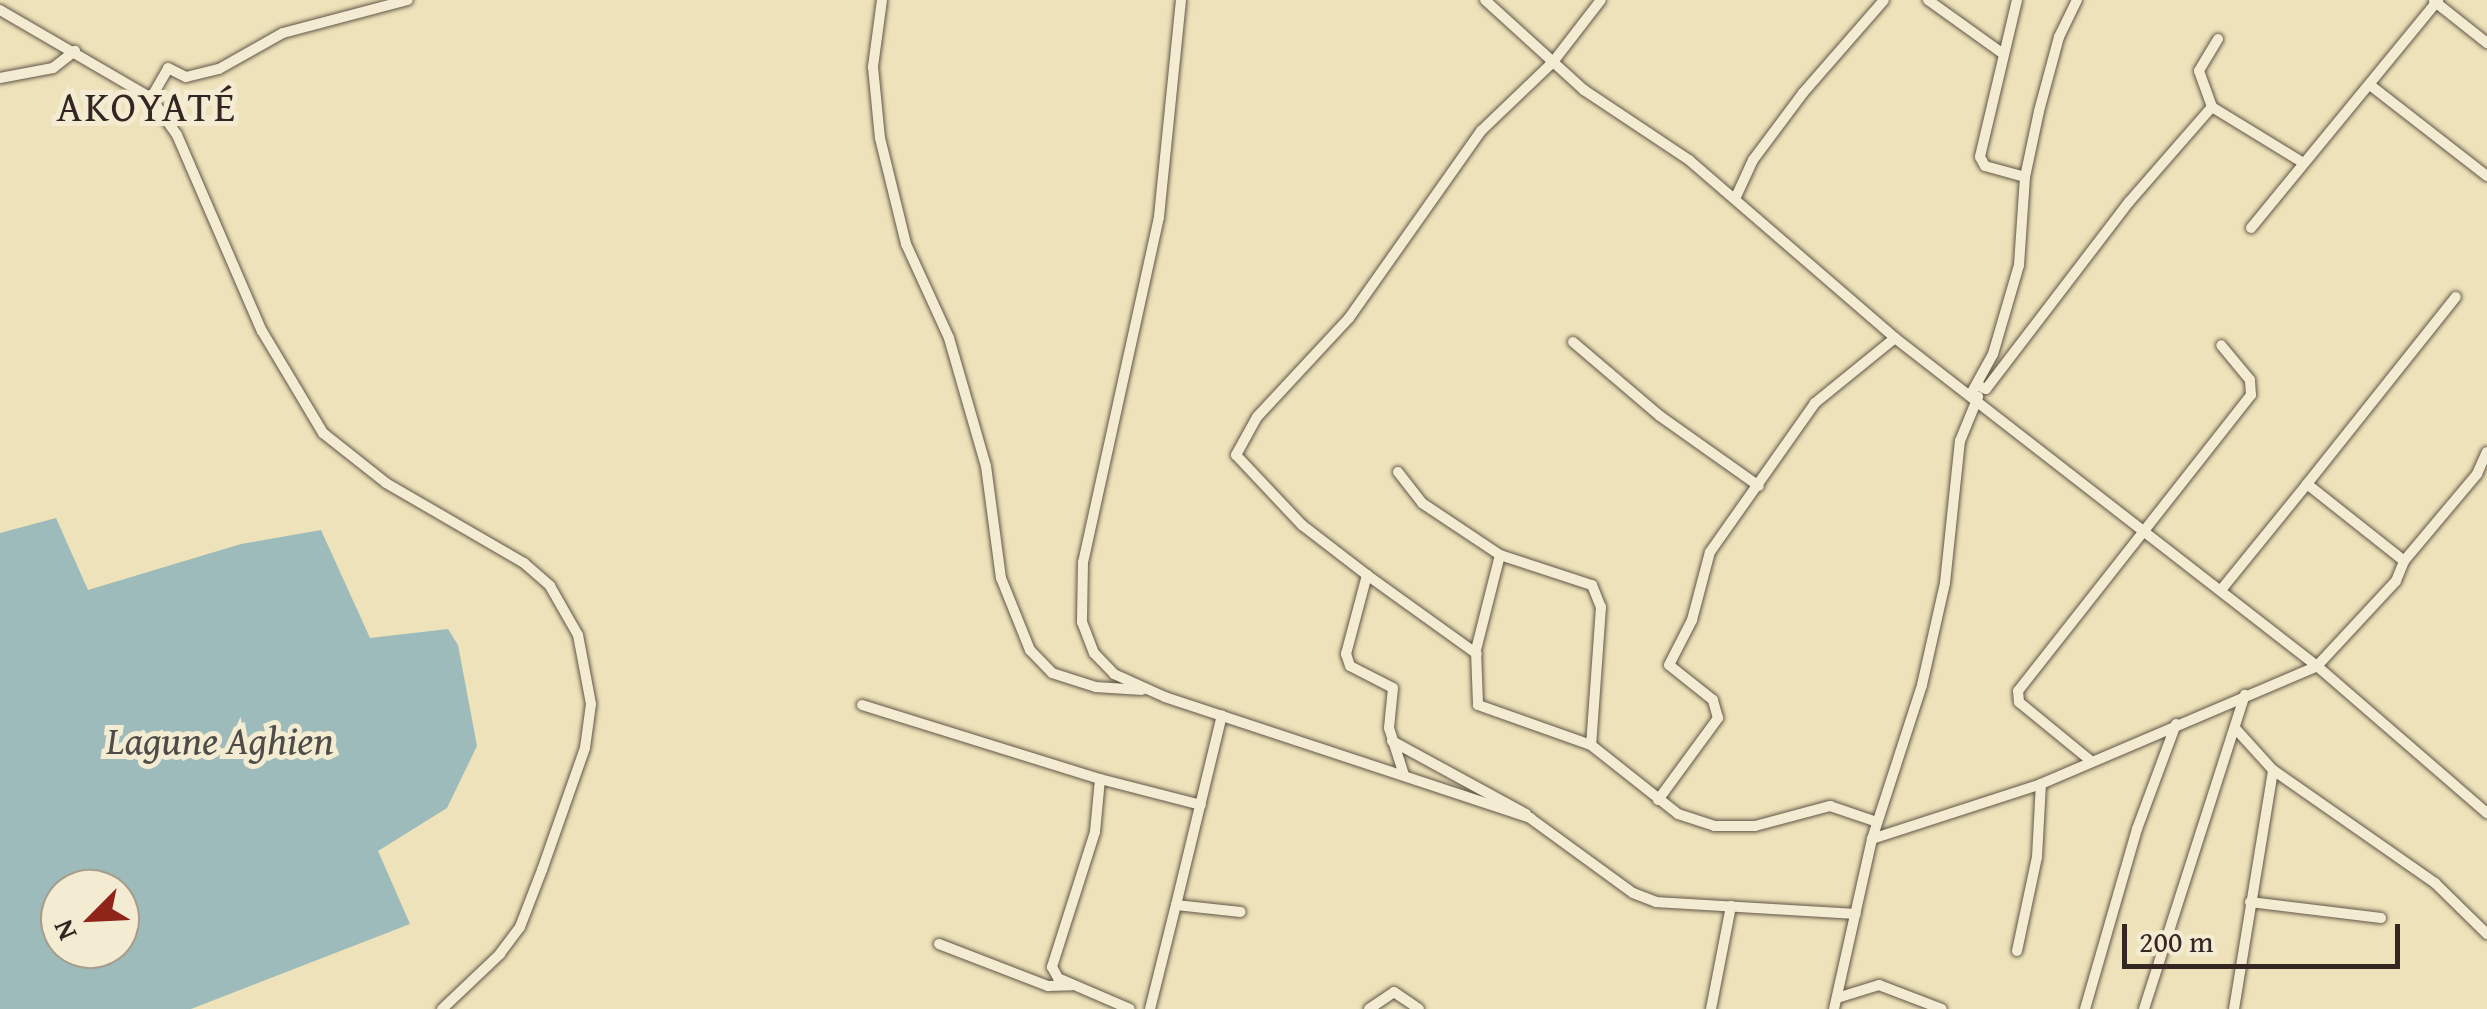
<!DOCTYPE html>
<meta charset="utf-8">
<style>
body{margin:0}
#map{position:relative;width:2487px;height:1009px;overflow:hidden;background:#ede2b9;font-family:"Gentium Book Plus",serif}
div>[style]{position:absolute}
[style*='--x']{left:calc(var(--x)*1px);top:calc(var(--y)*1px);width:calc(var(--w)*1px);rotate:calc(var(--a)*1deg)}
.water>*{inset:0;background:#9ebbbb}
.roads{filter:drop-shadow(0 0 2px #625648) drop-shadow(0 0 2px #625648)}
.minor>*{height:10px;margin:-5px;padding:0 5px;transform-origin:5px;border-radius:5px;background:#f3ecd2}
span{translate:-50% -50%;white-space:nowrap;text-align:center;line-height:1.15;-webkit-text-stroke:10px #f3ecd2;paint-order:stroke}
.water-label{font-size:40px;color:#4e4c49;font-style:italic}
.quarter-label{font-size:42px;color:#342723;letter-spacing:2.5px}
.north{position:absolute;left:40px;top:869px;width:100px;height:100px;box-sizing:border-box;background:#f3ecd2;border:2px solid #a79d8c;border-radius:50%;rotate:246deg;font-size:28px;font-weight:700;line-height:40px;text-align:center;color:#342723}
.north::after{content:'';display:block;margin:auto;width:35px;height:45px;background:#8f2418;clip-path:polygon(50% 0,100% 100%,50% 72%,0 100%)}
.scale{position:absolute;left:2122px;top:924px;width:278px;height:45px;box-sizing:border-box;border:5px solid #342723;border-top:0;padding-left:12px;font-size:30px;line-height:35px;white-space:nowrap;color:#342723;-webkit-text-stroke:8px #f3ecd2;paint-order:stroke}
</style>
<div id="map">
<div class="water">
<i style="clip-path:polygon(evenodd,56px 518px,88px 590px,241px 544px,321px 530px,370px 638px,448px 629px,458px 645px,477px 746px,447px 808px,378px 851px,410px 924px,191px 1009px,0 1009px,0 533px,56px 518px,60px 889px,120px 889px,120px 949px,60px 949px,60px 889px)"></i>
</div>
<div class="roads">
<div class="minor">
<i style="--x:882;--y:0;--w:68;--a:97.7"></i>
<i style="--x:873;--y:67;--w:71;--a:84.4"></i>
<i style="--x:880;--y:138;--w:109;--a:76.2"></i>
<i style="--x:906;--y:244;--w:103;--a:65.4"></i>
<i style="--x:949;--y:338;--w:133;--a:73.9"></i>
<i style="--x:986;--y:466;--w:113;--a:82.4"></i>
<i style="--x:1001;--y:578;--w:78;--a:68.1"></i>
<i style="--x:1030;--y:650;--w:32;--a:46"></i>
<i style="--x:1052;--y:673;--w:46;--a:17.7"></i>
<i style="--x:1096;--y:687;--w:46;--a:3.7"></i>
<i style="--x:1181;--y:0;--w:218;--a:95.8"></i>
<i style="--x:1159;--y:217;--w:353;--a:102.4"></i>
<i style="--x:1083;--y:562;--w:60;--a:91"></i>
<i style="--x:1082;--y:622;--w:33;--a:69"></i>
<i style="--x:1094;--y:653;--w:29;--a:46"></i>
<i style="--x:1114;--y:674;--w:56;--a:24.3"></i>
<i style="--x:1165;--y:697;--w:385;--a:18.3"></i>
<i style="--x:1530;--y:818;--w:127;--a:36.1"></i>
<i style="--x:1633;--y:893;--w:25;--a:21"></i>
<i style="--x:1656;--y:902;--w:200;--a:3.4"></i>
<i style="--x:1485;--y:0;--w:134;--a:42.3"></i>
<i style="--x:1584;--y:90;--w:126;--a:33.7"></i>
<i style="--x:1689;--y:160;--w:272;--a:40.8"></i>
<i style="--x:1895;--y:338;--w:534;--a:37.86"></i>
<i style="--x:2317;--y:666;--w:225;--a:40.9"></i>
<i style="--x:1928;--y:0;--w:91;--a:35.6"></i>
<i style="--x:2017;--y:0;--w:161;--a:103.3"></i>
<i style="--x:1980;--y:157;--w:10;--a:61"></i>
<i style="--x:1985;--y:166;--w:41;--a:15.4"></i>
<i style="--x:2434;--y:1;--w:68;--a:38.4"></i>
<i style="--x:0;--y:10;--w:175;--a:30.2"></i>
<i style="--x:151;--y:98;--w:45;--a:54.9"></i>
<i style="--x:177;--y:135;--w:214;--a:66.6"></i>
<i style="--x:262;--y:331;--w:119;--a:59.1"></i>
<i style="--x:323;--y:433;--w:80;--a:38.4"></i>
<i style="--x:386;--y:483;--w:160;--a:30.1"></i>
<i style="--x:524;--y:563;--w:35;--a:41"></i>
<i style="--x:550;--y:586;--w:56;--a:60.3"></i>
<i style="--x:578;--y:635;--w:70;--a:79.3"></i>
<i style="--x:591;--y:704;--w:44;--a:97.8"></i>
<i style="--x:585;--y:748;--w:129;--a:109.4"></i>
<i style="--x:542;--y:870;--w:61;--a:111.1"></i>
<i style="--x:520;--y:927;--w:34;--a:127"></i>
<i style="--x:500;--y:954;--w:80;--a:136.5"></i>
<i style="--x:2218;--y:39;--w:37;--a:121"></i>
<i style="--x:2199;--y:71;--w:38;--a:70"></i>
<i style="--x:2212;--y:107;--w:103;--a:31.5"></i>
<i style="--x:0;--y:78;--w:54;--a:-10.7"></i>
<i style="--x:53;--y:68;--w:28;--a:-38"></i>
<i style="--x:2370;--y:85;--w:148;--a:37.9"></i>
<i style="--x:151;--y:98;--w:34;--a:-60"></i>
<i style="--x:168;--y:68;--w:20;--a:27"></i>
<i style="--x:186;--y:77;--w:34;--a:-14"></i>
<i style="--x:219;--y:69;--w:73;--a:-29.4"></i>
<i style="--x:283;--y:33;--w:129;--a:-14.8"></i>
<i style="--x:1735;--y:199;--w:43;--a:-65.2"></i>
<i style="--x:1753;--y:160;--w:84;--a:-53.3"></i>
<i style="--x:1803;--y:93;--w:123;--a:-48.9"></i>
<i style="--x:2251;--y:228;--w:295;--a:-50.6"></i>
<i style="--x:1573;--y:342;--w:114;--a:40.4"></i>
<i style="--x:1660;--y:416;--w:121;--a:35.3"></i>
<i style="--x:1977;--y:385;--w:10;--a:24"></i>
<i style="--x:1986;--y:389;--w:235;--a:-52.6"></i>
<i style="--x:2129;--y:202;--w:126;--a:-48.9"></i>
<i style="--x:1972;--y:392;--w:43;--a:-61.1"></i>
<i style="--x:1993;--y:354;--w:93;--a:-73.7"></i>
<i style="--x:2019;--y:265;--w:88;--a:-86.1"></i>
<i style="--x:2025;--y:177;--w:67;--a:-78"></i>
<i style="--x:2039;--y:111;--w:77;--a:-74.9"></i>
<i style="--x:2059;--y:37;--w:41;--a:-64.1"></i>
<i style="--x:1398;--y:472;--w:39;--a:52"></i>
<i style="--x:1422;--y:503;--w:94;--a:33.7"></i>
<i style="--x:1500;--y:555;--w:97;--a:18.1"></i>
<i style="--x:1592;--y:585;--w:24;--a:68"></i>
<i style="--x:1601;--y:607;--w:138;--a:94.1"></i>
<i style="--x:2307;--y:484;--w:239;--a:-51.5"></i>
<i style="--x:1500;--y:555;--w:98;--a:104.2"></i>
<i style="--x:1476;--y:650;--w:55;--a:87.9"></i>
<i style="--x:1478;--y:705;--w:120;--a:19.5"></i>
<i style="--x:1591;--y:745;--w:111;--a:38.4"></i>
<i style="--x:1678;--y:814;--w:38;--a:18"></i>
<i style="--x:1714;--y:826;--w:41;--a:0"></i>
<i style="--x:1755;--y:826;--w:78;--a:-14.9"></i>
<i style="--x:1830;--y:806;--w:50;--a:18.8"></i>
<i style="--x:1367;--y:575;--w:135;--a:35.7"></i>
<i style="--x:2221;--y:590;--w:136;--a:-50.9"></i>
<i style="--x:2307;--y:484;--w:124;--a:38.4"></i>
<i style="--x:862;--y:705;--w:249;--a:17.3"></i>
<i style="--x:1100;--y:779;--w:53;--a:95.4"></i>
<i style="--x:1095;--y:832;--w:142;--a:107.7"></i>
<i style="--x:1052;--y:967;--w:13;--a:61"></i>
<i style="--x:1058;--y:978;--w:78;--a:23.3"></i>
<i style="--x:2235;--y:728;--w:57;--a:47.9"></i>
<i style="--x:2273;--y:770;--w:198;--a:34.9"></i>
<i style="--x:2435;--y:883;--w:73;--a:44.4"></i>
<i style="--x:1392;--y:741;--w:153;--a:28.6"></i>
<i style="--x:2091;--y:761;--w:93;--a:-140.7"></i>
<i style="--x:2019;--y:702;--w:11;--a:-95"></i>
<i style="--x:2018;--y:691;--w:377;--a:-51.8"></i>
<i style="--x:2251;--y:395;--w:15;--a:-94"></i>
<i style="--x:2250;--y:380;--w:45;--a:-129.6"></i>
<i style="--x:1404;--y:775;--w:49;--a:-107.7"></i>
<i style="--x:1389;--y:728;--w:40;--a:-84.3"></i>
<i style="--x:1393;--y:688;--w:48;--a:-152.9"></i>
<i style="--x:1350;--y:666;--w:13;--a:-108"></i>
<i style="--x:1346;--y:654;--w:82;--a:-75.1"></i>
<i style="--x:1367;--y:575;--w:82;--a:-142.4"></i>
<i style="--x:1302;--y:525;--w:96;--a:-133.3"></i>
<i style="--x:1236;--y:455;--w:43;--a:-61.1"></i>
<i style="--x:1257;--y:417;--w:135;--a:-47.1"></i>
<i style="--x:1349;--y:318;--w:229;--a:-54.8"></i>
<i style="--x:1481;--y:131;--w:100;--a:-43.8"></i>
<i style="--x:1553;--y:62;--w:78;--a:-52.3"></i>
<i style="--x:1100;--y:779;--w:104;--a:14.4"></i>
<i style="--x:1658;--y:800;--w:102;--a:-53.8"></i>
<i style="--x:1718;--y:718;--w:19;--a:-106"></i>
<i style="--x:1713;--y:700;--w:56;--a:-141.5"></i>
<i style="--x:1669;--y:665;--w:51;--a:-62.9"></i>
<i style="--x:1692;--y:620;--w:70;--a:-75.2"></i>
<i style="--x:1710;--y:552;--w:182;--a:-54.8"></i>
<i style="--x:1815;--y:403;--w:103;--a:-39.1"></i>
<i style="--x:1872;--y:839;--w:178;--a:-18"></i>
<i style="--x:2041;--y:784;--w:300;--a:-23.1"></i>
<i style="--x:2317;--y:666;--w:116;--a:-47.1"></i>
<i style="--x:2396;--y:581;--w:22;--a:-68"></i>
<i style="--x:2404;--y:561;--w:114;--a:-50"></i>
<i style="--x:2477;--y:474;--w:24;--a:-66"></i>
<i style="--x:2250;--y:902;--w:132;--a:7"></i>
<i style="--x:1176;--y:905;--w:195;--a:-76.4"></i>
<i style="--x:939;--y:944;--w:117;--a:21.1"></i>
<i style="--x:1048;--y:986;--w:24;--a:-2"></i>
<i style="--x:2017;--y:951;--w:96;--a:-78"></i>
<i style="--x:2037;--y:857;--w:73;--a:-86.9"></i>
<i style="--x:1837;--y:998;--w:44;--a:-17.2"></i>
<i style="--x:1879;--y:985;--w:67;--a:20.9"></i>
<i style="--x:1150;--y:1009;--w:107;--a:-76"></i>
<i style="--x:1176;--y:905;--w:65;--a:6.1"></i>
<i style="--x:1369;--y:1009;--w:30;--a:-34"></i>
<i style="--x:1394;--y:992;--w:30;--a:34"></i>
<i style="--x:1711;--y:1009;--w:105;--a:-79"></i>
<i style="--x:1834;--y:1009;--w:174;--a:-77.4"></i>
<i style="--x:1872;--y:839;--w:162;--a:-72"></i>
<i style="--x:1922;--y:685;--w:105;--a:-77.3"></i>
<i style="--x:1945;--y:583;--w:143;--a:-84"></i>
<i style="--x:1960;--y:441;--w:48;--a:-67.8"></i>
<i style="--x:2085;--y:1009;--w:187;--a:-73.9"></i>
<i style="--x:2137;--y:829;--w:112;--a:-69.6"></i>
<i style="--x:2144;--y:1009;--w:330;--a:-72.2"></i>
<i style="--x:2234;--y:1009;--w:242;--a:-80.7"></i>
</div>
</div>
<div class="water-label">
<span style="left:220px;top:740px">Lagune Aghien</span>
</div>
<div class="quarter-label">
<span style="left:147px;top:106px">AKOYATÉ</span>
</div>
<div class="north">N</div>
<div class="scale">200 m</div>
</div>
